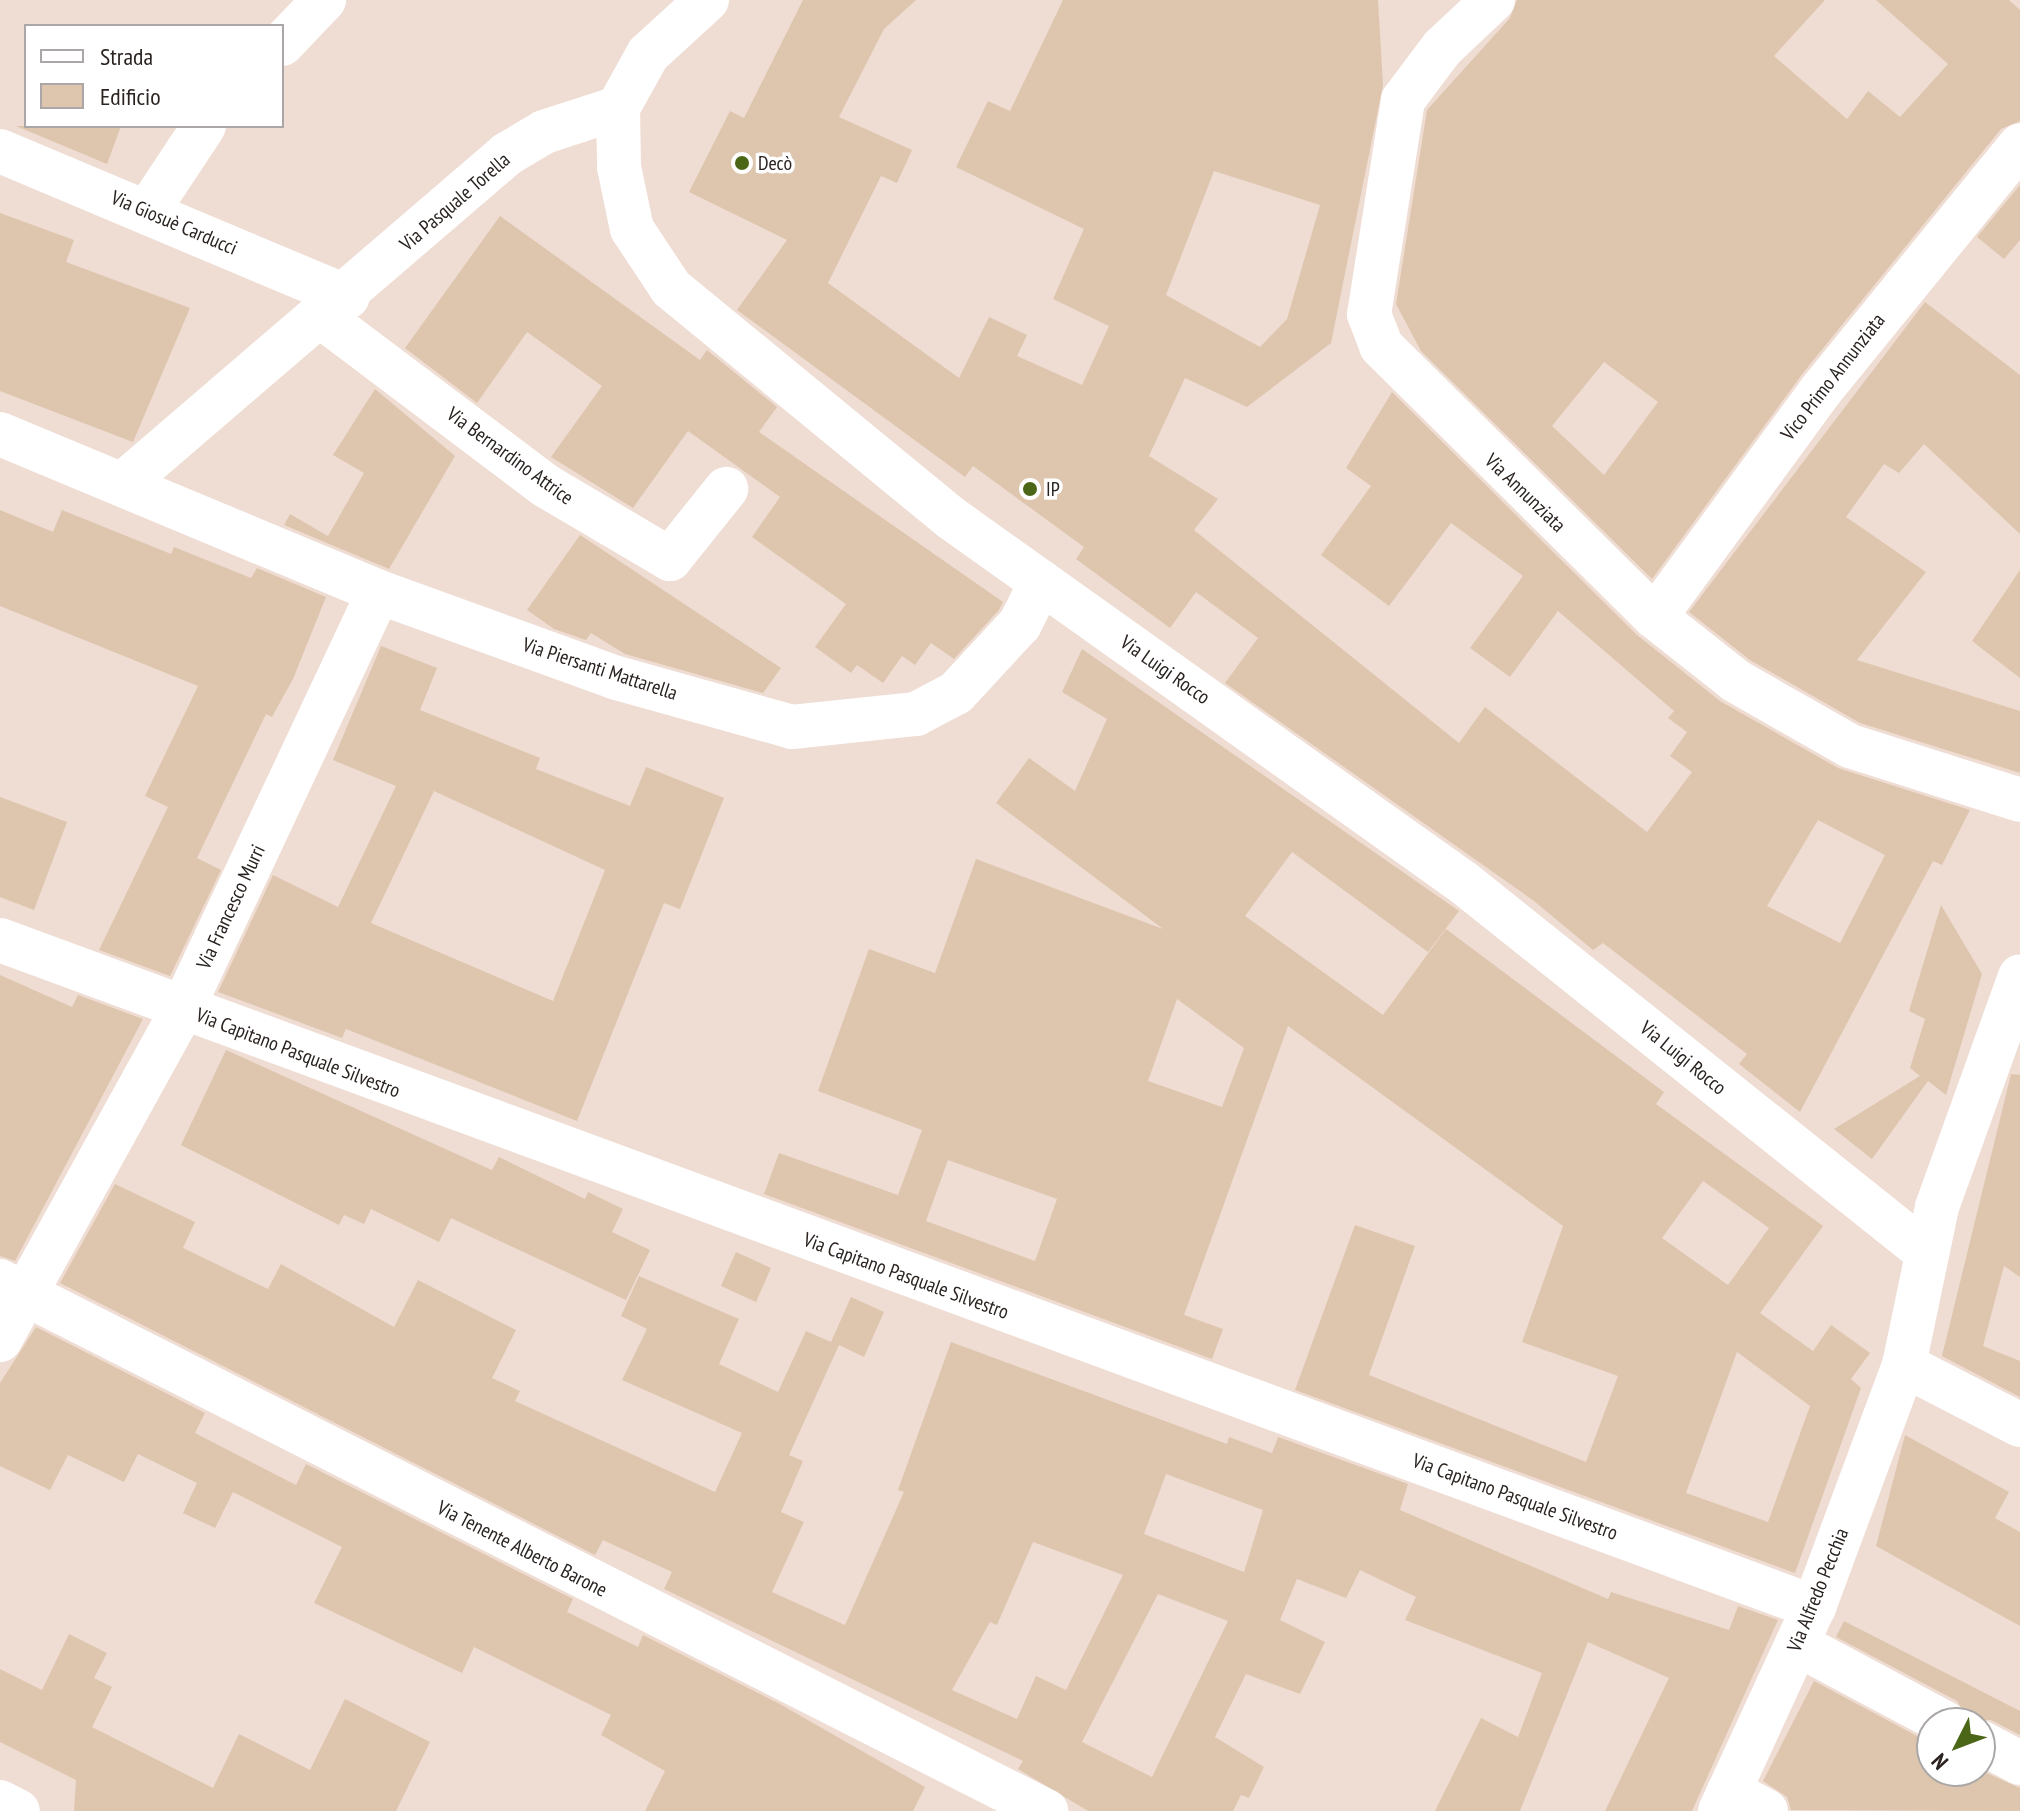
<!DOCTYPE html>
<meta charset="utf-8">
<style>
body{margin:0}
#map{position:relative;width:2020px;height:1811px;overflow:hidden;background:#efdcd3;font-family:"PT Sans Narrow",sans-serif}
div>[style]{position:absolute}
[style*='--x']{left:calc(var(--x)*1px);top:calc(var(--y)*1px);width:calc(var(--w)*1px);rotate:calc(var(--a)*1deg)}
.building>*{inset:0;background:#dec6ae}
.minor>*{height:44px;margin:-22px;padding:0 22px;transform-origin:22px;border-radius:22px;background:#fff}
.dots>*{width:22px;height:22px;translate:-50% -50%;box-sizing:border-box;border:4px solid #fff;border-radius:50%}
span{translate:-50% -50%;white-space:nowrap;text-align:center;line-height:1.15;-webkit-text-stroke:7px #fff;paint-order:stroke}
.poi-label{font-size:20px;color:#2a2320}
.left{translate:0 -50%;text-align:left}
.street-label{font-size:20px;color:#2a2320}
.legend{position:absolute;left:24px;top:24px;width:260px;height:104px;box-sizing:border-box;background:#fff;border:2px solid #aaa7a6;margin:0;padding:10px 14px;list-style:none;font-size:24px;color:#2a2320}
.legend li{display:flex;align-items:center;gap:16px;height:40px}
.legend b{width:40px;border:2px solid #aaa7a6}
.north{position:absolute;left:1916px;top:1707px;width:80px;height:80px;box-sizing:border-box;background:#fff;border:2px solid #aaa7a6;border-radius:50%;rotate:228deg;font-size:22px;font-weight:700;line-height:32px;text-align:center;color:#2a2320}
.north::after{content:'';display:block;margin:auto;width:28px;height:36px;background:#4c6617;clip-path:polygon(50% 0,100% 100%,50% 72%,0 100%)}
</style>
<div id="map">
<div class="building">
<i style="clip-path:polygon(evenodd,803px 0,916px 0,884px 29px,839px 117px,912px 150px,897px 183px,881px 176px,828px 283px,959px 378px,989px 317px,1027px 335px,1017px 356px,1082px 385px,1109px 326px,1053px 299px,1084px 229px,956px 167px,988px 101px,1010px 111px,1063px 0,1378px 0,1383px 85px,1331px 343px,1247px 407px,1185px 378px,1149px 456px,1218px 499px,1194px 530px,1459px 743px,1485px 707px,1647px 832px,1692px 772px,1670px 756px,1687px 732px,1668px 718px,1674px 711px,1558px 611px,1510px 677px,1470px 648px,1523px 576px,1451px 523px,1389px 606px,1321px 555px,1371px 486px,1346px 468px,1392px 392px,1637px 635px,1720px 701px,1838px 768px,1970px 810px,1942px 865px,1933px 861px,1800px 1112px,1739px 1064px,1747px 1054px,1603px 943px,1593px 950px,1534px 901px,1225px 683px,1258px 638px,1196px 592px,1170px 628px,1076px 559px,1084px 547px,973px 466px,965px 477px,737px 310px,787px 240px,689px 192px,730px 111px,744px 118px,803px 0,1214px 171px,1320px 205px,1287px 319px,1260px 347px,1166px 295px,1214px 171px,803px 0,1818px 820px,1885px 855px,1840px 943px,1767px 906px,1818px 820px)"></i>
<i style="clip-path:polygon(evenodd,1517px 0,1825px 0,1774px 56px,1847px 119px,1868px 91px,1900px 117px,1948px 64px,1876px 0,2009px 0,2020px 10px,2020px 121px,2001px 129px,1803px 373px,1652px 579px,1421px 351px,1396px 304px,1427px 110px,1510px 18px,1517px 0,1604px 362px,1658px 402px,1604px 475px,1552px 426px,1604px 362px)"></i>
<i style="clip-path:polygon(16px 126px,121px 126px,107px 164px)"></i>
<i style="clip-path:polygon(2020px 185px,2020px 240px,2004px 259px,1977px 237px)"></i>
<i style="clip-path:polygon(0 213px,74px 240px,66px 262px,190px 308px,133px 442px,0 391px)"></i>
<i style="clip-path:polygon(500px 216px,700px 360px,707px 350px,777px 407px,759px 432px,1003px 602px,999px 610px,954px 659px,931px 643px,915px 665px,902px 656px,883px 683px,857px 665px,851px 673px,815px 647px,846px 604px,752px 537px,780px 497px,688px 431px,633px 508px,551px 457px,602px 386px,527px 332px,477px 403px,405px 348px)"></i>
<i style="clip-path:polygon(1925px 302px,2020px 375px,2020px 534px,1924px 444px,1899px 473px,1884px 464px,1846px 517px,1926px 572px,1857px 660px,2020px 711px,2020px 773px,1860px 723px,1750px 660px,1689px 612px)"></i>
<i style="clip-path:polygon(375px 389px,455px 456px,389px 569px,284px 525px,290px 514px,328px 536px,364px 473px,333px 455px)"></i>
<i style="clip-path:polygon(0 510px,53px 532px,62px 510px,171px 554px,174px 547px,251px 578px,257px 568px,326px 597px,293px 679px,272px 717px,266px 714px,197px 858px,221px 870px,170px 976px,99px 950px,168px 807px,145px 796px,198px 686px,0 606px)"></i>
<i style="clip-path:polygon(580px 535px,781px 668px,763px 693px,625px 654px,591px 633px,586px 640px,554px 629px,527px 610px)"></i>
<i style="clip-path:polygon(2020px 570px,2020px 678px,1972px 641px)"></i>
<i style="clip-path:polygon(evenodd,381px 646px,437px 668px,420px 710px,540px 758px,536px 769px,630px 806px,646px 767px,724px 798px,680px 909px,664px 903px,577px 1121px,346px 1029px,342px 1038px,218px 992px,273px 875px,338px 907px,396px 786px,333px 760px,381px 646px,434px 791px,605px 870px,553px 1001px,371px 923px,434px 791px)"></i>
<i style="clip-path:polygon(evenodd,1082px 649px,1459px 911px,1428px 952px,1292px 852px,1245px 916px,1383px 1015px,1446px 929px,1664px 1092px,1656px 1104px,1823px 1226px,1760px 1313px,1813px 1351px,1831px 1325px,1870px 1353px,1851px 1379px,1861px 1388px,1795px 1573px,1295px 1390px,1355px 1225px,1415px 1246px,1369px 1375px,1586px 1462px,1618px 1376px,1522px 1342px,1563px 1226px,1288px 1026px,1184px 1315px,1223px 1329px,1212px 1359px,764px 1194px,779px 1153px,898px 1195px,922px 1130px,818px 1091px,869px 949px,935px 973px,976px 859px,1163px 929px,996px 803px,1029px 758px,1075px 791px,1107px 719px,1062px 692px,1082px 649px,1177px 999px,1244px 1048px,1222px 1107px,1148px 1081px,1177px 999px,1082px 649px,948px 1160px,1057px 1199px,1035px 1261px,926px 1221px,948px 1160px,1082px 649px,1703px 1181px,1769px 1228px,1728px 1285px,1662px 1238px,1703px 1181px,1082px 649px,1737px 1352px,1810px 1406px,1768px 1522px,1686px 1493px,1737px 1352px)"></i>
<i style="clip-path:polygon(0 797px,67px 822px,34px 910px,0 897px)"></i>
<i style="clip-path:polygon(1941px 905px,1982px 974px,1946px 1095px,1928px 1081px,1872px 1159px,1834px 1129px,1920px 1076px,1910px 1068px,1925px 1019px,1909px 1011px)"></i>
<i style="clip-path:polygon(0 975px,72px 1007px,78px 995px,143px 1019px,15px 1261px,0 1256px)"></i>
<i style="clip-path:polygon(226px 1050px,492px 1170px,499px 1157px,585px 1199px,588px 1192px,623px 1209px,612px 1232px,650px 1250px,626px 1300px,451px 1218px,439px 1242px,371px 1209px,364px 1224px,344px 1215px,339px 1225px,181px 1145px)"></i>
<i style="clip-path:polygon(2011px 1074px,2020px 1075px,2020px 1277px,2004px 1266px,1983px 1346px,2020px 1361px,2020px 1397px,1942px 1356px)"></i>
<i style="clip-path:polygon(evenodd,115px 1184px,195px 1222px,183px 1248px,268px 1289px,281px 1264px,394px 1327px,418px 1280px,516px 1330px,492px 1378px,520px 1391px,515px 1401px,715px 1492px,742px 1433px,622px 1380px,647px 1329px,621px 1316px,639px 1276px,739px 1319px,719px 1364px,778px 1392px,806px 1331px,831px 1342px,851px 1297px,884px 1312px,864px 1357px,839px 1345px,789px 1455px,803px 1461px,781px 1512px,804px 1522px,772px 1592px,845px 1625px,904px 1492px,898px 1490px,951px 1342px,1227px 1444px,1229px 1437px,1272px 1453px,1278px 1437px,1408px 1484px,1400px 1510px,1608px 1599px,1611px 1592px,1729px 1630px,1738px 1606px,1778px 1620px,1692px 1811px,1605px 1811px,1669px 1678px,1588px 1642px,1520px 1811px,1435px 1811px,1481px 1718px,1518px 1737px,1542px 1673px,1405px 1620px,1416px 1597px,1360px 1570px,1346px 1598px,1297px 1579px,1280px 1620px,1325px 1642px,1300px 1694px,1246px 1674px,1215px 1737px,1264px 1767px,1249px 1798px,1241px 1795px,1233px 1811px,1088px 1811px,1018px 1769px,1023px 1761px,664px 1589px,672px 1572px,603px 1540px,595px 1555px,60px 1283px,115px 1184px,1166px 1474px,1263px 1510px,1244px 1572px,1144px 1534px,1166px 1474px,115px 1184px,1033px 1542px,1123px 1575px,1066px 1690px,1036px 1676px,1017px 1719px,952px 1690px,990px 1622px,997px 1625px,1033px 1542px,115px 1184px,1158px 1594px,1228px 1621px,1152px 1777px,1082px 1742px,1158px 1594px)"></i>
<i style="clip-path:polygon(736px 1252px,771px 1268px,756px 1302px,721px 1286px)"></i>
<i style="clip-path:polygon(36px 1327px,205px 1413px,195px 1433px,296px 1485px,306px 1464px,573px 1599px,567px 1612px,638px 1647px,643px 1635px,778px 1703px,925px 1787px,913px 1811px,645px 1811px,665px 1771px,601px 1735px,611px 1715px,474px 1647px,462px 1673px,314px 1603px,342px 1547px,233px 1492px,215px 1528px,183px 1513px,197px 1483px,138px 1454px,124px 1482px,68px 1455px,50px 1490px,0 1466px,0 1383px)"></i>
<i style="clip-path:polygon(1905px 1435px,2009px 1492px,1995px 1518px,2020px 1532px,2020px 1626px,1876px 1546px)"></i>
<i style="clip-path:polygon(1844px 1621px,2020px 1711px,2020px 1735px,1991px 1720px,1969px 1720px,1957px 1701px,1836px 1637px)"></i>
<i style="clip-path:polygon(69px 1634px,107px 1653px,94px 1678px,112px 1687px,92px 1727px,213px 1788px,239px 1734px,310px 1770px,345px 1699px,430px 1742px,396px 1811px,74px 1811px,76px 1780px,0 1742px,0 1669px,42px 1690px)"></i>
<i style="clip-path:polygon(1814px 1681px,1932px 1744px,1932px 1771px,1980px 1770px,2020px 1788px,2020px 1811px,1791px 1810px,1787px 1797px,1763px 1781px)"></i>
</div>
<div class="minor">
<i style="--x:707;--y:0;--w:80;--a:137.5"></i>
<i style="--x:648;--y:54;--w:62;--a:119.1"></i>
<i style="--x:618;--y:108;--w:59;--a:89"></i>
<i style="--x:619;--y:167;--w:63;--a:78.2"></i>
<i style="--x:632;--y:229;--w:71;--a:56.5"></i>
<i style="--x:671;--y:288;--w:362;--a:39.4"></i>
<i style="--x:951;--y:518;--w:630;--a:35.43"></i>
<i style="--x:1464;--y:883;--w:591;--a:38.61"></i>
<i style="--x:1493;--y:0;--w:70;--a:136.7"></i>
<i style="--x:1442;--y:48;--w:65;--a:126.9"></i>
<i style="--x:1403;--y:100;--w:217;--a:99"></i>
<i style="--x:1369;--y:314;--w:34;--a:69"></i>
<i style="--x:1381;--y:346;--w:385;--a:44.7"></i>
<i style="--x:1655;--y:617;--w:103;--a:38.3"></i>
<i style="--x:1736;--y:681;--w:131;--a:29.7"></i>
<i style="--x:1850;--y:746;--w:178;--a:17.6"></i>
<i style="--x:282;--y:44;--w:61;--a:-46.3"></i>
<i style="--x:0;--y:151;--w:377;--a:22.8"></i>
<i style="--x:147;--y:212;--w:103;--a:-56.5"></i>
<i style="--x:323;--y:318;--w:279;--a:37"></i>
<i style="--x:546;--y:486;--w:144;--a:30.5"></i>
<i style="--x:670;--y:559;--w:90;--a:-51.3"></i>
<i style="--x:0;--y:434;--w:411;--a:22.6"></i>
<i style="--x:379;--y:592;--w:253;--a:19.9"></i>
<i style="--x:617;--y:678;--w:182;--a:15.6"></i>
<i style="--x:792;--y:727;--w:125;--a:-6"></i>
<i style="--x:916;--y:714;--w:45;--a:-27.7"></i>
<i style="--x:956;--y:693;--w:94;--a:-47.2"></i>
<i style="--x:1020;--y:624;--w:47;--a:-63.4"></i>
<i style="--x:124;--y:483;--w:505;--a:-40.66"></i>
<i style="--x:507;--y:154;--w:43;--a:-30.7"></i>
<i style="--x:544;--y:132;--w:78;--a:-18"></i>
<i style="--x:1655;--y:617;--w:283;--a:-53.8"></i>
<i style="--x:1822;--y:389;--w:314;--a:-50.9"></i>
<i style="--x:0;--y:940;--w:1933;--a:20.19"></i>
<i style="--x:0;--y:1281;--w:1173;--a:26.87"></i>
<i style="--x:0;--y:1340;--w:377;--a:-61.1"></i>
<i style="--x:182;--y:1010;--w:462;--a:-64.8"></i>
<i style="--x:1904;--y:1365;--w:131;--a:27.3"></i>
<i style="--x:1797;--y:1644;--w:168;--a:28.1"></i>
<i style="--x:1980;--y:1742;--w:45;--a:27.7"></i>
<i style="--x:1729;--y:1791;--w:42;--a:28.4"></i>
<i style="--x:0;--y:1802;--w:20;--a:27"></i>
<i style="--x:1720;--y:1811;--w:225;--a:-65.3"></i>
<i style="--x:1814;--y:1607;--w:258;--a:-69.6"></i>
<i style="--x:1904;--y:1365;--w:161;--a:-78.2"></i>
<i style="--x:1937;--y:1207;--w:245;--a:-70.2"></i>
</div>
<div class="dots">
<i style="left:742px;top:163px;background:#4c6617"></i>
<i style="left:1030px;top:489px;background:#4c6617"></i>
</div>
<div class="poi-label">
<span class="left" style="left:758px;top:163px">Decò</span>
<span class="left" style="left:1046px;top:489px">IP</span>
</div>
<div class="street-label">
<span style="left:455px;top:202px;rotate:-41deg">Via Pasquale Torella</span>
<span style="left:174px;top:223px;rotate:23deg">Via Giosuè Carducci</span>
<span style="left:1833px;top:377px;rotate:-52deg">Vico Primo Annunziata</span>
<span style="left:510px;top:456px;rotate:36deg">Via Bernardino Attrice</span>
<span style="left:1525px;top:493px;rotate:44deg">Via Annunziata</span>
<span style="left:600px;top:669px;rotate:18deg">Via Piersanti Mattarella</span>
<span style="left:1165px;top:670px;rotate:35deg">Via Luigi Rocco</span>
<span style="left:231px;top:907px;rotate:-65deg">Via Francesco Murri</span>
<span style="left:298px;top:1053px;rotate:21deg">Via Capitano Pasquale Silvestro</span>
<span style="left:1683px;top:1058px;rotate:39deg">Via Luigi Rocco</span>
<span style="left:906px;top:1276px;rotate:20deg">Via Capitano Pasquale Silvestro</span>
<span style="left:1515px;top:1497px;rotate:20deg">Via Capitano Pasquale Silvestro</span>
<span style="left:522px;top:1549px;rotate:27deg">Via Tenente Alberto Barone</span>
<span style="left:1818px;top:1590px;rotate:-68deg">Via Alfredo Pecchia</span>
</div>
<ul class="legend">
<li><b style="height:10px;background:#fff"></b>Strada</li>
<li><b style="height:22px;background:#dec6ae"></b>Edificio</li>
</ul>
<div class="north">N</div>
</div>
